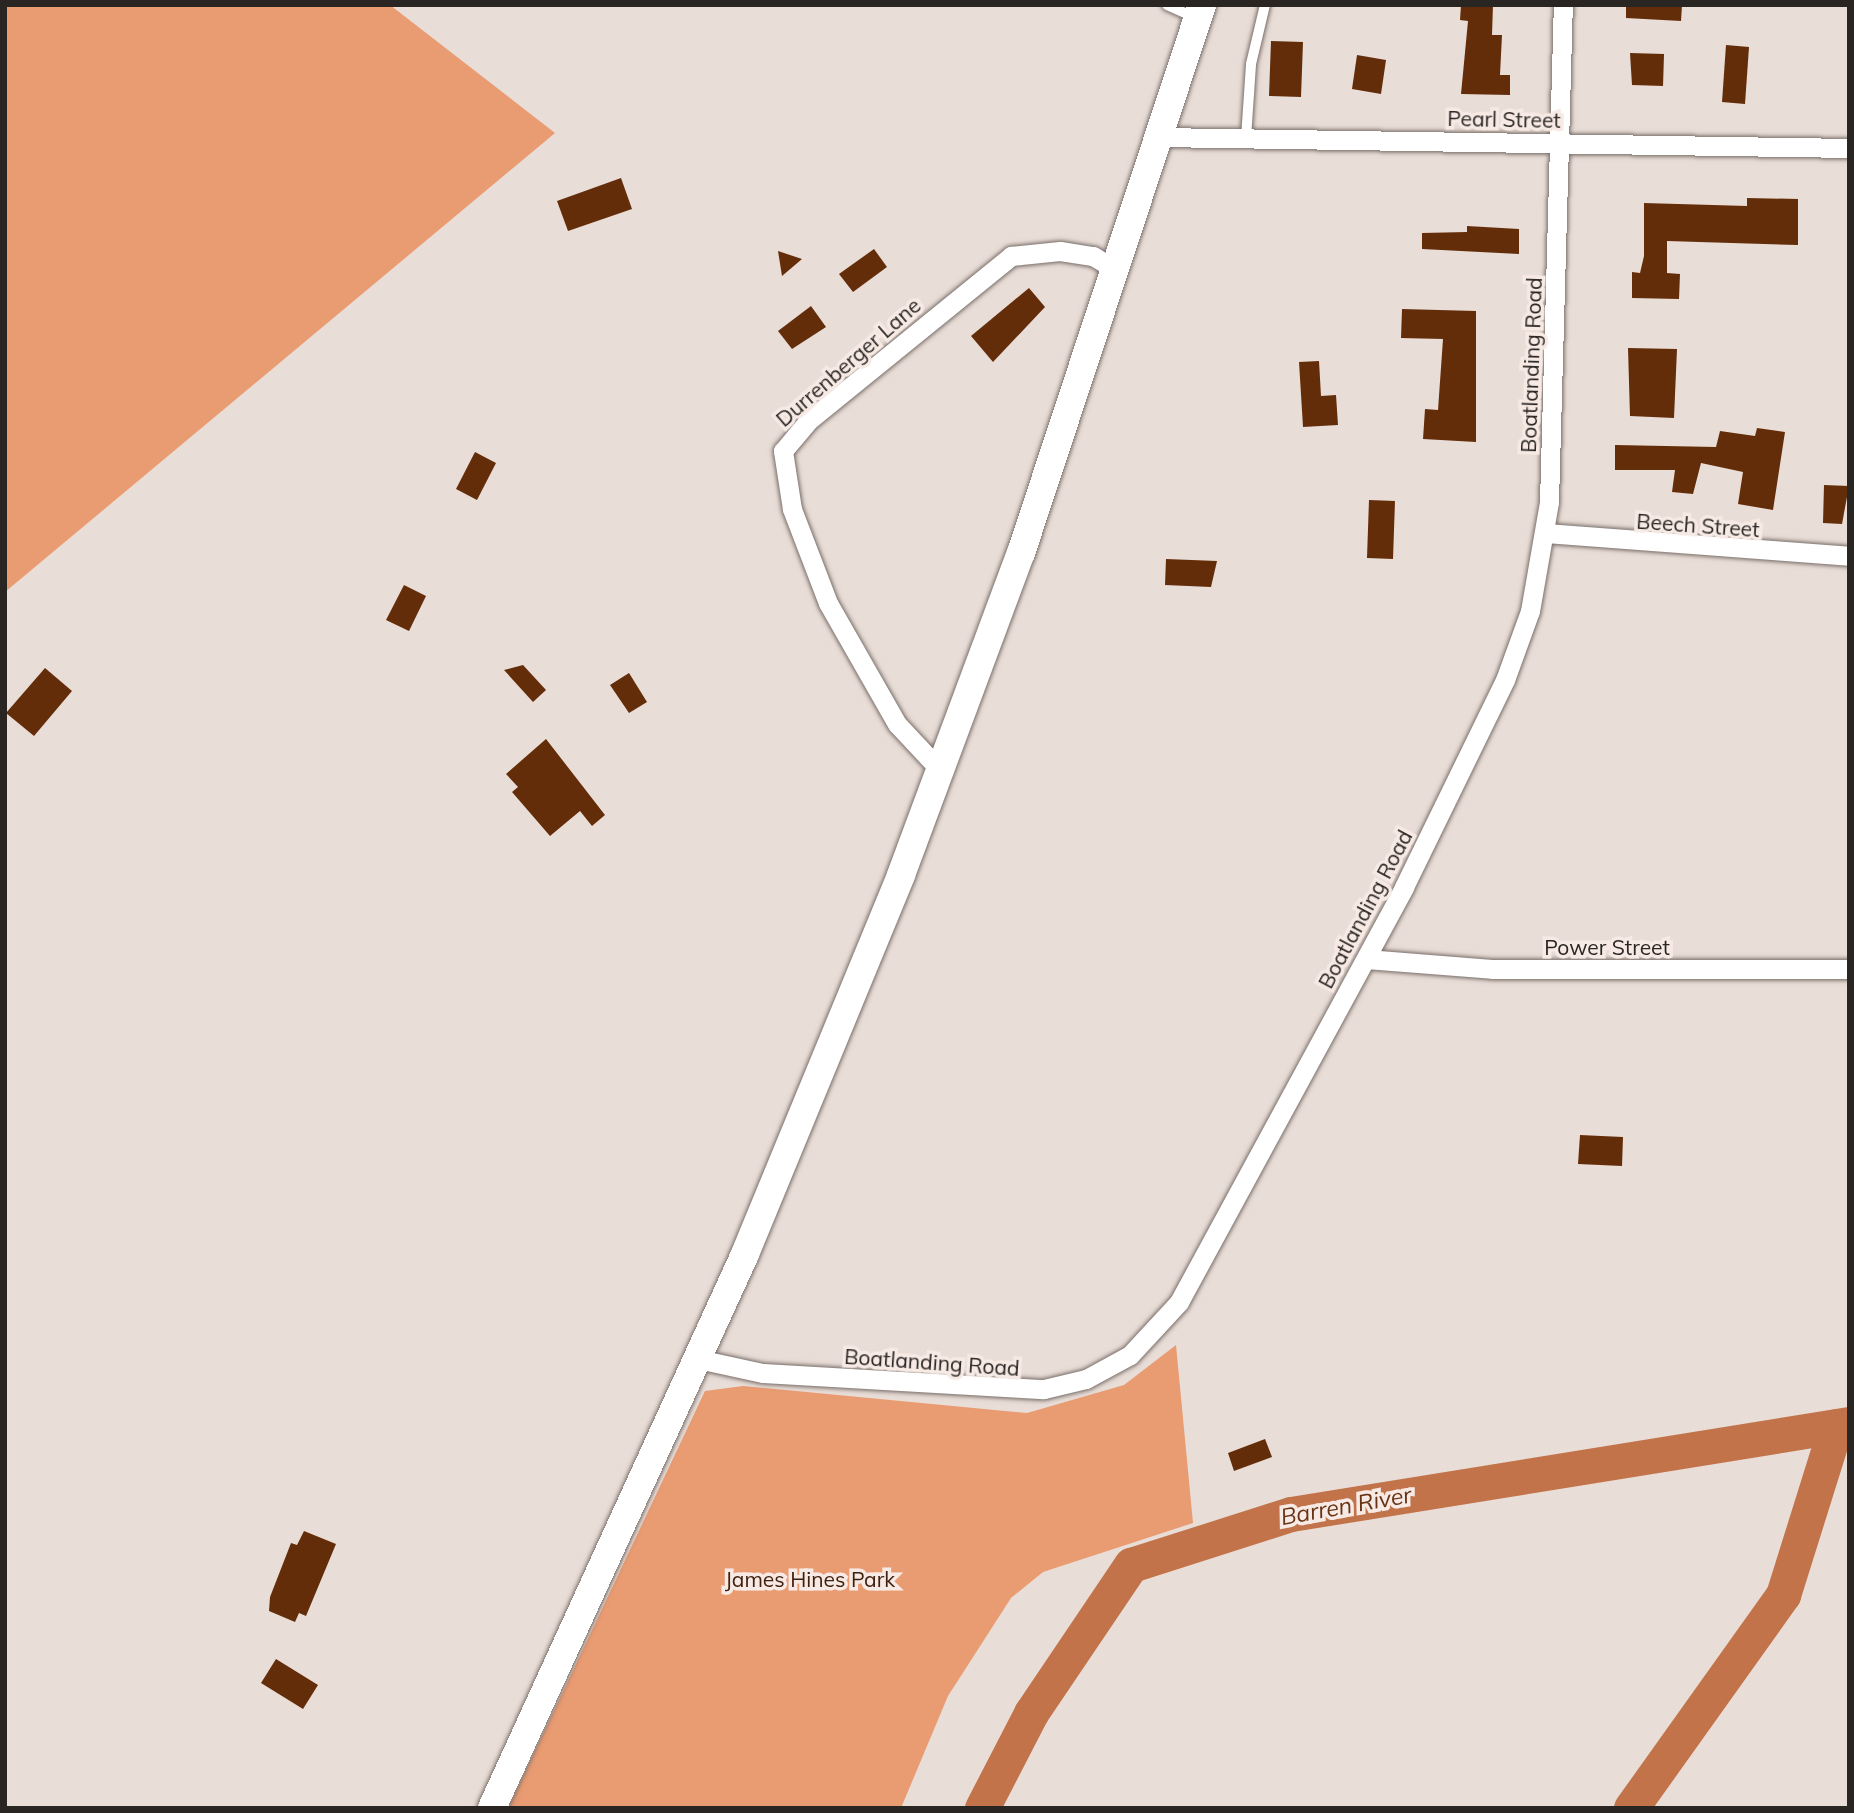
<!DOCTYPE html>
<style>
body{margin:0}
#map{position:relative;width:1854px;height:1813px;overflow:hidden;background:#e9ddd7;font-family:Mulish,sans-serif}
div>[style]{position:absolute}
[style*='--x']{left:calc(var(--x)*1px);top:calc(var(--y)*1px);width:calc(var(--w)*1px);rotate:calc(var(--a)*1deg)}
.green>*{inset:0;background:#e99b72}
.river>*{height:35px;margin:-17.5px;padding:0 17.5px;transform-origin:17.5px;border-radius:17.5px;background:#c2734a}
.building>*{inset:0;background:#642d0a}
.roads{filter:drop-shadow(0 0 2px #796e69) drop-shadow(0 0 2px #796e69)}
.lane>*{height:10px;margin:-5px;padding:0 5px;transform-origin:5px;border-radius:5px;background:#fff}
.street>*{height:19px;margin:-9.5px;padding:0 9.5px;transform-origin:9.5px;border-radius:9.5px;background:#fff}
.secondary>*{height:28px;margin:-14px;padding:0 14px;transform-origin:14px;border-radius:14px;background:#fff}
span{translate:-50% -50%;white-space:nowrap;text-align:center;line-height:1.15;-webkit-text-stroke:7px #f7eae4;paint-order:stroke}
.street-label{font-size:21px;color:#292523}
.park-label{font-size:21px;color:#40200e}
.water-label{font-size:23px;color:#683315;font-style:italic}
.frame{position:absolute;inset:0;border:7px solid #292523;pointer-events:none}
</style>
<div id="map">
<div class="green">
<i style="clip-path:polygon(5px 5px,390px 5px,555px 133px,5px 592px)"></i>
<i style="clip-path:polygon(1176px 1345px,1193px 1523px,1043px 1572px,1011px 1598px,948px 1696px,901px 1808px,508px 1808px,705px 1391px,743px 1386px,1027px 1413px,1124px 1385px)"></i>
</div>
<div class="river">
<i style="--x:982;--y:1808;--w:107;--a:-62.7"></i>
<i style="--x:1031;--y:1713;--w:179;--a:-56"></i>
<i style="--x:1131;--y:1565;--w:168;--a:-17.7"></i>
<i style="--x:1291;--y:1514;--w:565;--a:-9.16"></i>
<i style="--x:1631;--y:1808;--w:262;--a:-54.5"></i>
<i style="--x:1783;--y:1595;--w:177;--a:-72.6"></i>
</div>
<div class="building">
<i style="clip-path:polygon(1461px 5px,1493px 5px,1492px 35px,1502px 35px,1500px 75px,1510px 75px,1510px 95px,1461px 94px,1468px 21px,1460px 20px)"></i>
<i style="clip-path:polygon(1626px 5px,1682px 5px,1681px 21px,1626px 18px)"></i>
<i style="clip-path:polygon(1271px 41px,1303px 42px,1301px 97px,1269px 96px)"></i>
<i style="clip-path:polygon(1726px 45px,1749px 47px,1745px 104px,1722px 102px)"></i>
<i style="clip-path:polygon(1630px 53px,1664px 54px,1663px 86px,1632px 85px)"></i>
<i style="clip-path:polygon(1357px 55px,1386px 60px,1381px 94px,1352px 89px)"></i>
<i style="clip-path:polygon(621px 178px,632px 209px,568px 231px,557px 201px)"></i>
<i style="clip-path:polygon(1747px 198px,1798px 199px,1798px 245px,1667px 241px,1667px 273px,1680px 274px,1679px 299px,1632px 298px,1632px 272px,1640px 273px,1644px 256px,1644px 203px,1747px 206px)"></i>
<i style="clip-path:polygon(1467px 226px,1519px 229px,1519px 254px,1422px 249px,1422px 233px,1467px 232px)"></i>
<i style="clip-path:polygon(874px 249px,887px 267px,853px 292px,839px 274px)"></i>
<i style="clip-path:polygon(778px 251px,802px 259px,782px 276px)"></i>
<i style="clip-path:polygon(1029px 288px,1045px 307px,993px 362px,971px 336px)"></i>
<i style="clip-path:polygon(811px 306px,826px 327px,792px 349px,778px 331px)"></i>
<i style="clip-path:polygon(1402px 309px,1476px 311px,1476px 442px,1423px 439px,1425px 409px,1438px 410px,1443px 339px,1401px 338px)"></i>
<i style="clip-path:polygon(1628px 348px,1677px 349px,1674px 418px,1630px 416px)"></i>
<i style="clip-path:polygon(1319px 361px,1321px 396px,1336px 395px,1338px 425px,1303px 427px,1299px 362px)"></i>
<i style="clip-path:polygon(1757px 428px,1785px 432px,1773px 510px,1738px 504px,1743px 472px,1701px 463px,1693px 494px,1672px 492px,1675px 470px,1615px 470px,1615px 445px,1716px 447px,1720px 431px,1755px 436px)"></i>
<i style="clip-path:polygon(475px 452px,496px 463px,477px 500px,456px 489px)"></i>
<i style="clip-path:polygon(1824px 485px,1849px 486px,1842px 524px,1823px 523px)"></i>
<i style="clip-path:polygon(1369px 500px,1395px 501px,1393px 559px,1367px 558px)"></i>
<i style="clip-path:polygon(1166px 559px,1217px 561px,1211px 587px,1165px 585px)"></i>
<i style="clip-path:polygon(404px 585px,426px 596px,409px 631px,386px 620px)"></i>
<i style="clip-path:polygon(523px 665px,546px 690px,533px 702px,504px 670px)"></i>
<i style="clip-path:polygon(45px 668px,72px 691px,34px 736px,6px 713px)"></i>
<i style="clip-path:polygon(629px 673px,647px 702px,629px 713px,610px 685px)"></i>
<i style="clip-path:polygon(546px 739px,605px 815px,592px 826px,580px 811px,550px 836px,512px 792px,518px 787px,506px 774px)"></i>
<i style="clip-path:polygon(1580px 1135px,1623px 1137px,1622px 1166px,1578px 1164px)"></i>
<i style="clip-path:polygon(1265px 1439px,1272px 1457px,1234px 1471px,1228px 1453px)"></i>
<i style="clip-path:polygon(304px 1531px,336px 1544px,306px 1616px,299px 1613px,295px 1622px,269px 1611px,270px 1597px,291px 1543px,297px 1545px)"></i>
<i style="clip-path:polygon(276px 1659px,318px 1685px,303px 1709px,261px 1683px)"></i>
</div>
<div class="roads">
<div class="lane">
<i style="--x:1167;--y:5;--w:30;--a:24"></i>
<i style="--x:1246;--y:138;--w:74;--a:-86.1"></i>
<i style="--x:1251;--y:64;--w:61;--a:-76.7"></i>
</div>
<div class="street">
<i style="--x:1159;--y:137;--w:690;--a:0.91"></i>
<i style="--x:1545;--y:533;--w:305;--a:4.3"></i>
<i style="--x:941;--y:771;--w:64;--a:-133.1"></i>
<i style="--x:897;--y:724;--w:139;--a:-119.7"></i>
<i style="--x:828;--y:603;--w:101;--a:-111"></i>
<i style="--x:792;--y:509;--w:59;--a:-98.8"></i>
<i style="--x:783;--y:451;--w:39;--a:-50"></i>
<i style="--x:808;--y:421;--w:262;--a:-39.1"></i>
<i style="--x:1011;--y:256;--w:49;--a:-5.8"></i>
<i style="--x:1060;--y:251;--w:33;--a:9"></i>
<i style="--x:1093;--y:256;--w:27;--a:31"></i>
<i style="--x:1366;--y:959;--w:126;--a:4.5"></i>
<i style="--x:1492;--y:969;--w:357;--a:0"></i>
<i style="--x:698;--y:1359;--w:66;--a:12.2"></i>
<i style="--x:763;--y:1373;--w:281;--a:3.3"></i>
<i style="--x:1044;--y:1389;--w:43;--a:-13.4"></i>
<i style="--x:1086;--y:1379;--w:50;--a:-28.6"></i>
<i style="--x:1130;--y:1355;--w:72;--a:-47.2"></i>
<i style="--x:1179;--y:1302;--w:472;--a:-61.5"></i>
<i style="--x:1404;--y:887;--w:230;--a:-64"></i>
<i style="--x:1505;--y:680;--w:73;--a:-70.1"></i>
<i style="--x:1530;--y:611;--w:111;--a:-80.1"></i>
<i style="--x:1549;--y:502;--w:497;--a:-88.4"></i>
</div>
<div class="secondary">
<i style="--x:492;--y:1808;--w:609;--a:-65.45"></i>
<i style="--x:745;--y:1254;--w:410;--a:-67.6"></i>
<i style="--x:901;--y:875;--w:344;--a:-69.6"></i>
<i style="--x:1021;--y:553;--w:577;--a:-71.72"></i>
</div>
</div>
<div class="street-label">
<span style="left:1504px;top:119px;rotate:1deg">Pearl Street</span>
<span style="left:848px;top:362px;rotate:-41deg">Durrenberger Lane</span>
<span style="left:1531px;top:365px;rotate:-88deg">Boatlanding Road</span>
<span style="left:1698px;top:525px;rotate:4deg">Beech Street</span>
<span style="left:1365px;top:909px;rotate:-62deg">Boatlanding Road</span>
<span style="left:1607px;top:947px">Power Street</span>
<span style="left:932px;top:1362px;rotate:4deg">Boatlanding Road</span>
</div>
<div class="park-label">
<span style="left:810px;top:1579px">James Hines Park</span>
</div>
<div class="water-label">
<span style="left:1346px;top:1506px;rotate:-10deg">Barren River</span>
</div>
<div class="frame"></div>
</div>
